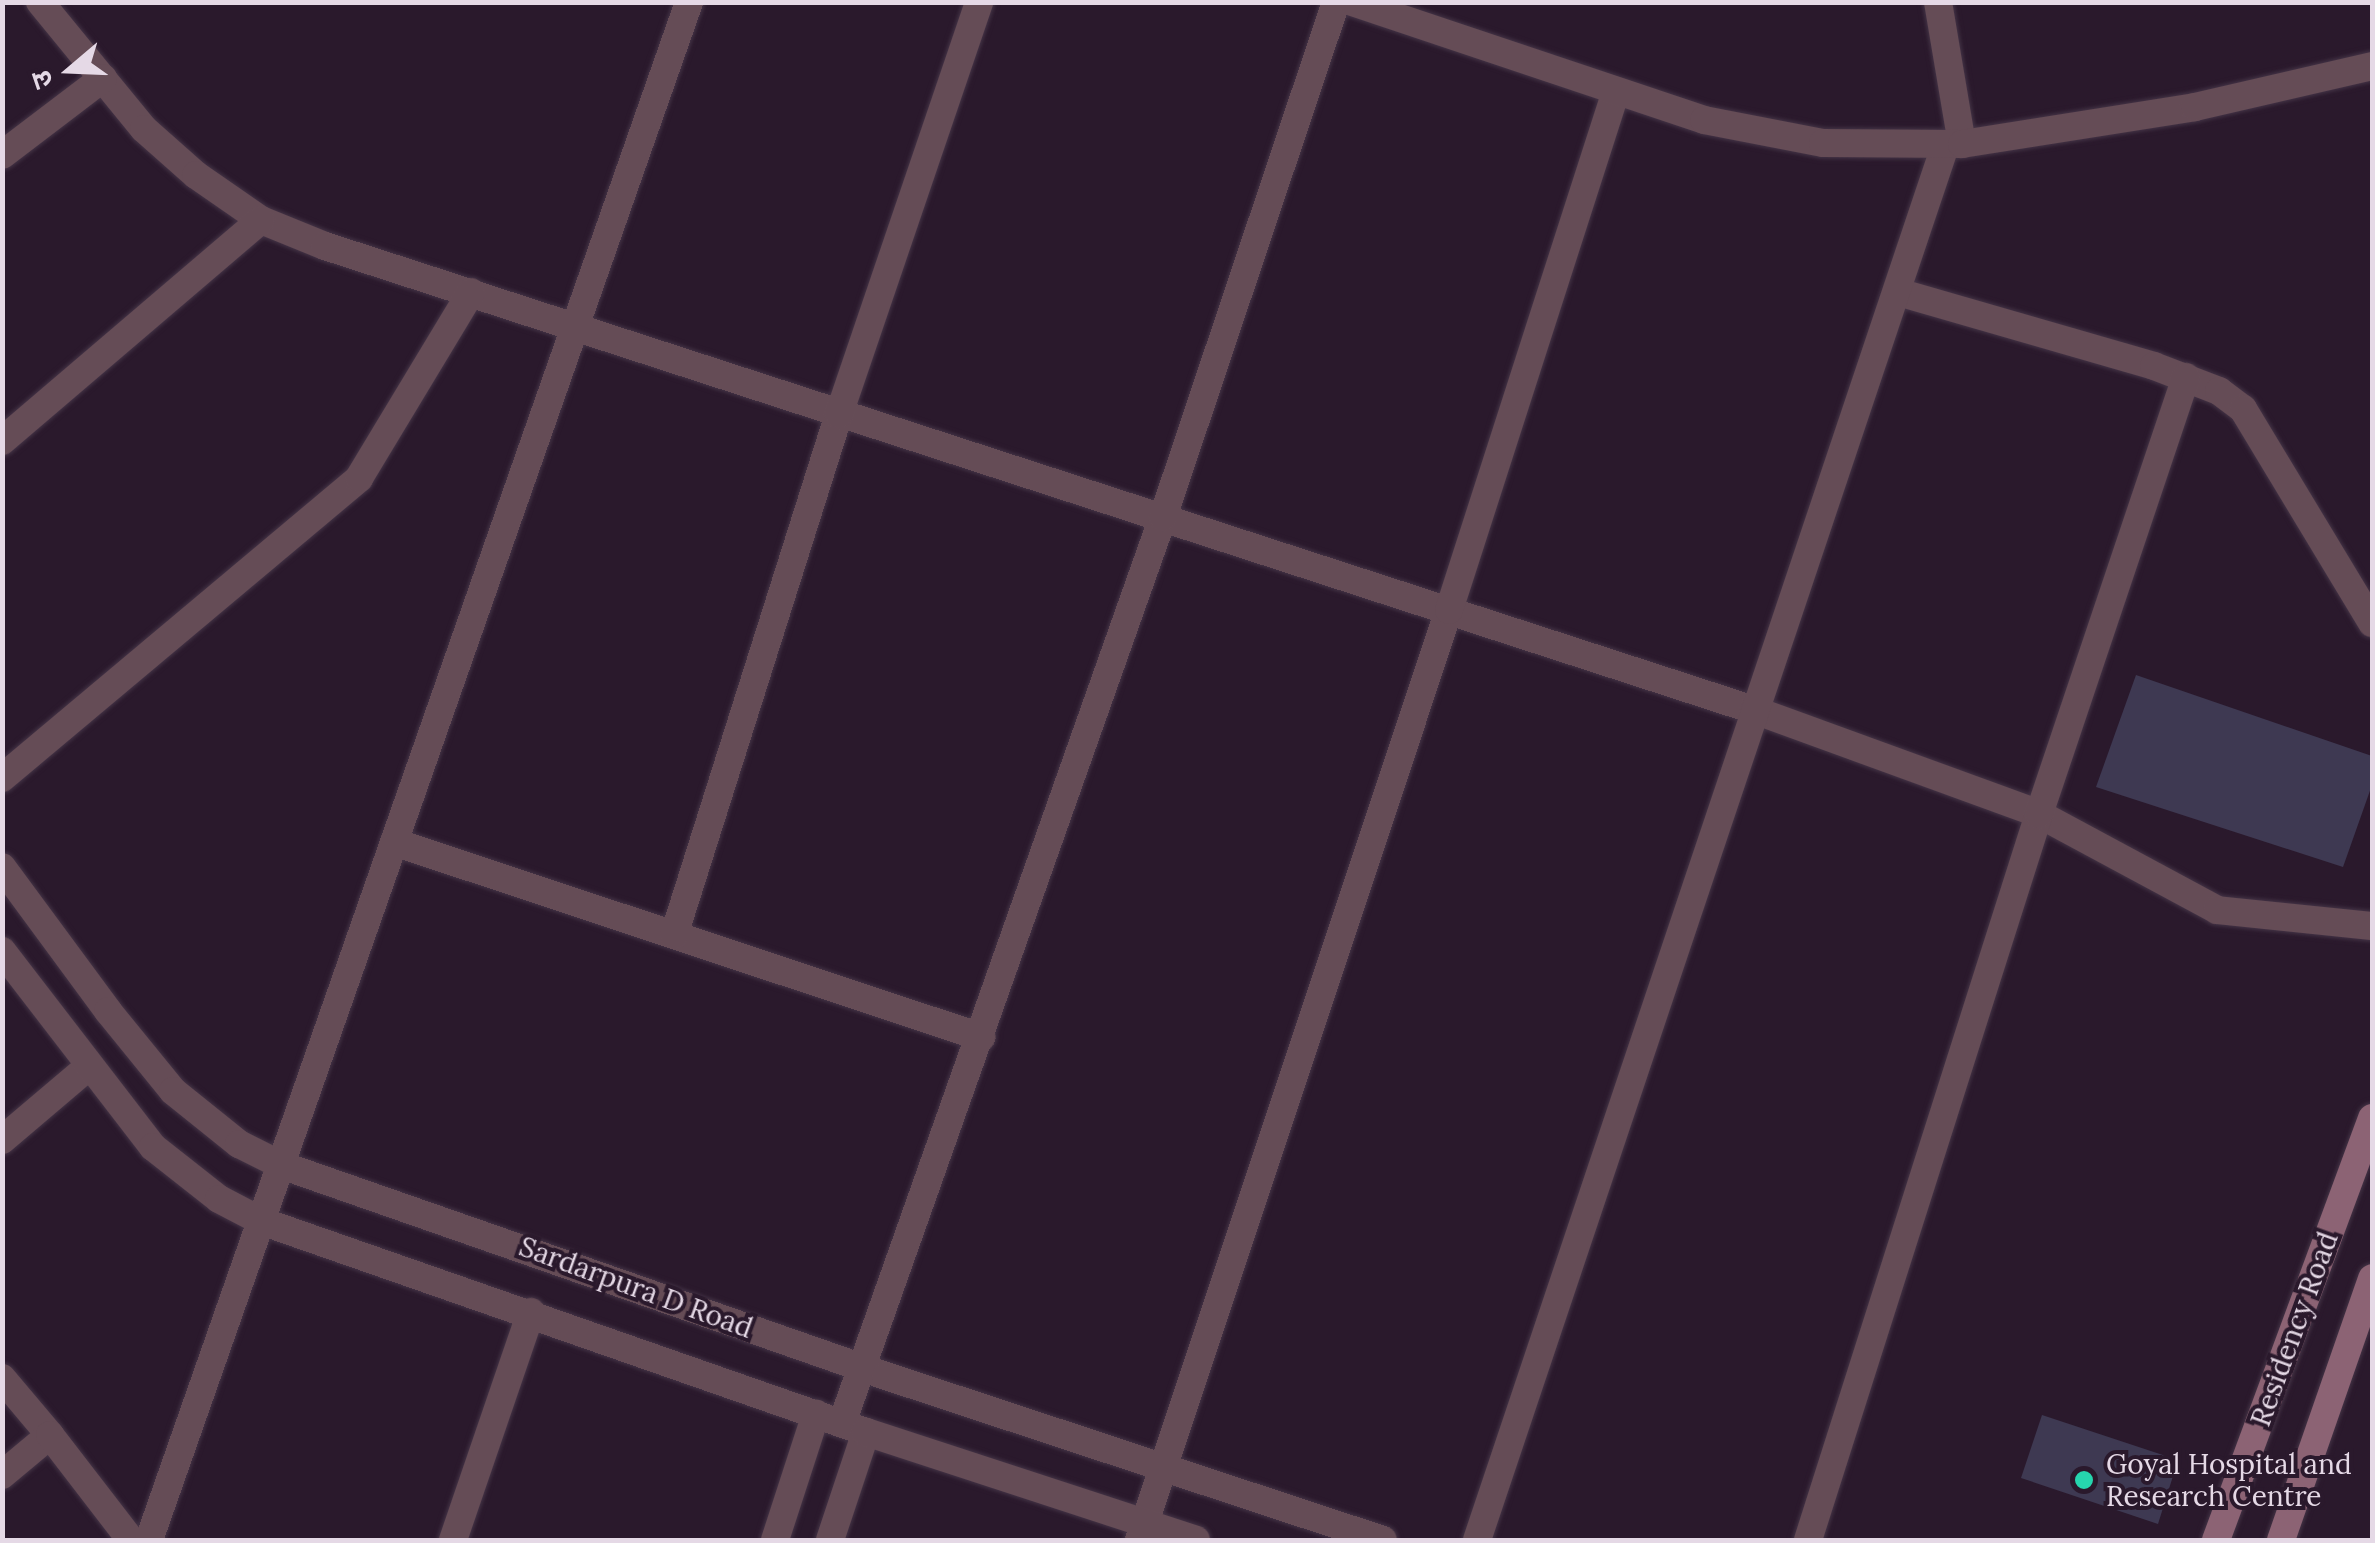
<!DOCTYPE html>
<meta charset="utf-8">
<style>
body{margin:0}
#map{position:relative;width:2375px;height:1543px;overflow:hidden;background:#2a192c;font-family:Lora,"Noto Sans Devanagari",serif}
div>[style]{position:absolute}
[style*='--x']{left:calc(var(--x)*1px);top:calc(var(--y)*1px);width:calc(var(--w)*1px);rotate:calc(var(--a)*1deg)}
.building>*{inset:0;background:#3e3952}
.roads{filter:drop-shadow(0 0 2px #443446) drop-shadow(0 0 2px #443446)}
.minor>*{height:28px;margin:-14px;padding:0 14px;transform-origin:14px;border-radius:14px;background:#654c56}
.tertiary>*{height:28px;margin:-14px;padding:0 14px;transform-origin:14px;border-radius:14px;background:#654c56}
.secondary>*{height:28px;margin:-14px;padding:0 14px;transform-origin:14px;border-radius:14px;background:#8c6374}
.dots>*{width:28px;height:28px;translate:-50% -50%;box-sizing:border-box;border:5px solid #2a192c;border-radius:50%}
span{translate:-50% -50%;white-space:nowrap;text-align:center;line-height:1.15;-webkit-text-stroke:8px #2a192c;paint-order:stroke}
.street-label{font-size:28px;color:#e5d9e6}
.poi-label{font-size:28px;color:#e5d9e6}
.left{translate:0 -50%;text-align:left}
.frame{position:absolute;inset:0;border:5px solid #e5d9e6;pointer-events:none}
.north{position:absolute;left:20px;top:20px;width:100px;height:100px;-webkit-text-stroke:8px #2a192c;paint-order:stroke;rotate:251deg;font-size:28px;font-weight:700;line-height:40px;text-align:center;color:#e5d9e6}
.north::after{content:'';display:block;margin:auto;width:35px;height:45px;background:#e5d9e6;clip-path:polygon(50% 0,100% 100%,50% 72%,0 100%)}
</style>
<div id="map">
<div class="building">
<i style="clip-path:polygon(2136px 675px,2372px 756px,2372px 785px,2343px 867px,2096px 787px)"></i>
<i style="clip-path:polygon(2042px 1415px,2178px 1460px,2158px 1524px,2021px 1478px)"></i>
</div>
<div class="roads">
<div class="minor">
<i style="--x:40;--y:2;--w:164;--a:50.7"></i>
<i style="--x:144;--y:129;--w:69;--a:41.5"></i>
<i style="--x:196;--y:175;--w:79;--a:34.7"></i>
<i style="--x:261;--y:220;--w:69;--a:22.1"></i>
<i style="--x:325;--y:246;--w:1502;--a:17.99"></i>
<i style="--x:1754;--y:710;--w:303;--a:20"></i>
<i style="--x:2039;--y:814;--w:202;--a:28.3"></i>
<i style="--x:2217;--y:910;--w:156;--a:5.9"></i>
<i style="--x:1938;--y:2;--w:144;--a:80.4"></i>
<i style="--x:2;--y:155;--w:127;--a:-37.3"></i>
<i style="--x:1898;--y:292;--w:266;--a:16.1"></i>
<i style="--x:2154;--y:366;--w:70;--a:21"></i>
<i style="--x:2219;--y:391;--w:30;--a:37"></i>
<i style="--x:2243;--y:409;--w:250;--a:58.9"></i>
<i style="--x:2;--y:441;--w:340;--a:-40.5"></i>
<i style="--x:2;--y:778;--w:466;--a:-40"></i>
<i style="--x:359;--y:478;--w:217;--a:-58.9"></i>
<i style="--x:394;--y:842;--w:619;--a:18.38"></i>
<i style="--x:674;--y:935;--w:547;--a:-72.43"></i>
<i style="--x:839;--y:414;--w:435;--a:-71.2"></i>
<i style="--x:2;--y:1140;--w:113;--a:-40.3"></i>
<i style="--x:2;--y:1378;--w:75;--a:49.9"></i>
<i style="--x:842;--y:1423;--w:961;--a:-70.49"></i>
<i style="--x:1163;--y:517;--w:543;--a:-71.43"></i>
<i style="--x:2;--y:1475;--w:62;--a:-39.8"></i>
<i style="--x:50;--y:1435;--w:133;--a:52.4"></i>
<i style="--x:453;--y:1540;--w:241;--a:-71.1"></i>
<i style="--x:775;--y:1540;--w:133;--a:-72"></i>
<i style="--x:830;--y:1540;--w:114;--a:-71.6"></i>
<i style="--x:1139;--y:1540;--w:980;--a:-71.57"></i>
<i style="--x:1449;--y:610;--w:545;--a:-72.16"></i>
<i style="--x:1477;--y:1540;--w:1470;--a:-71.44"></i>
<i style="--x:1808;--y:1540;--w:762;--a:-72.35"></i>
<i style="--x:2039;--y:814;--w:461;--a:-71.4"></i>
</div>
<div class="tertiary">
<i style="--x:1352;--y:2;--w:371;--a:18.5"></i>
<i style="--x:1704;--y:120;--w:121;--a:10.9"></i>
<i style="--x:1823;--y:143;--w:139;--a:0.4"></i>
<i style="--x:1962;--y:144;--w:236;--a:-9"></i>
<i style="--x:2195;--y:107;--w:182;--a:-13"></i>
<i style="--x:2;--y:867;--w:179;--a:53.6"></i>
<i style="--x:108;--y:1011;--w:103;--a:50.9"></i>
<i style="--x:173;--y:1091;--w:85;--a:38.8"></i>
<i style="--x:239;--y:1144;--w:47;--a:26.6"></i>
<i style="--x:281;--y:1165;--w:641;--a:19.23"></i>
<i style="--x:886;--y:1376;--w:523;--a:18.26"></i>
<i style="--x:2;--y:951;--w:247;--a:52.4"></i>
<i style="--x:153;--y:1147;--w:84;--a:38.2"></i>
<i style="--x:219;--y:1199;--w:47;--a:27.6"></i>
<i style="--x:261;--y:1221;--w:641;--a:19.23"></i>
<i style="--x:866;--y:1432;--w:347;--a:18.1"></i>
<i style="--x:149;--y:1540;--w:1630;--a:-70.65"></i>
</div>
<div class="secondary">
<i style="--x:2216;--y:1540;--w:450;--a:-69.7"></i>
<i style="--x:2281;--y:1540;--w:277;--a:-70.8"></i>
</div>
</div>
<div class="dots">
<i style="left:2084px;top:1480px;background:#26d5ae"></i>
</div>
<div class="street-label">
<span style="left:636px;top:1287px;rotate:20deg">Sardarpura D Road</span>
<span style="left:2294px;top:1329px;rotate:-70deg">Residency Road</span>
</div>
<div class="poi-label">
<span class="left" style="left:2106px;top:1480px">Goyal Hospital and<br>Research Centre</span>
</div>
<div class="frame"></div>
<div class="north">उ</div>
</div>
